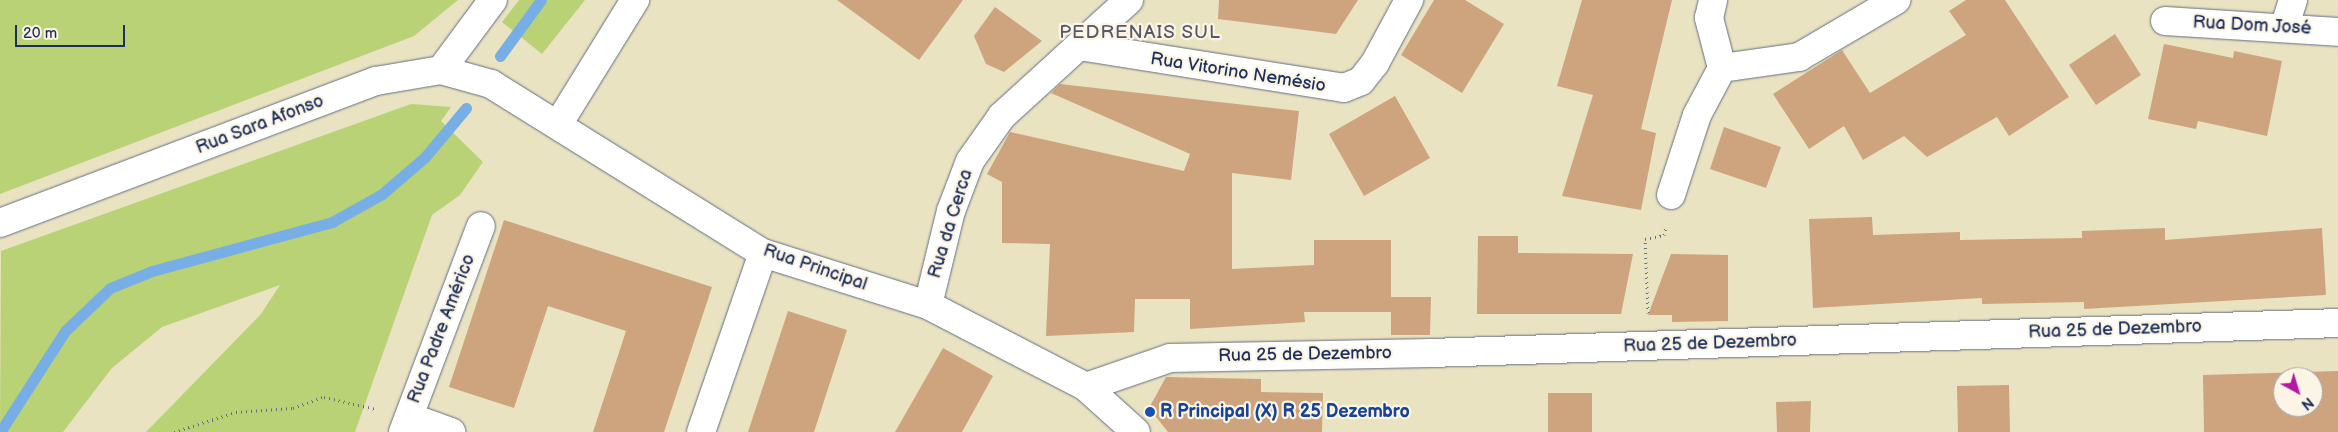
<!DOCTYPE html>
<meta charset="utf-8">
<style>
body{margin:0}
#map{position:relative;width:2338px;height:432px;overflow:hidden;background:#eae3c2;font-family:"Balsamiq Sans",sans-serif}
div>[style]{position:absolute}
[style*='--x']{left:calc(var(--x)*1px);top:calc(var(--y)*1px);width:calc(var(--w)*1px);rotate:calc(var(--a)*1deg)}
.green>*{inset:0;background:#b9d276}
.stream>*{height:11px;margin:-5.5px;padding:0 5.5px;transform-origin:5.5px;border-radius:5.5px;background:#78aee6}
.building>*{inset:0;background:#cda47d}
.path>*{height:3px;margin-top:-1.5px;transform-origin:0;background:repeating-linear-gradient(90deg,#636e81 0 1px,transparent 0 5px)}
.roads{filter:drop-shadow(0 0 1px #636e81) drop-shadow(0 0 1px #636e81)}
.street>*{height:28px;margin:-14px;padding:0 14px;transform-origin:14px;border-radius:14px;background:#fff}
.dots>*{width:14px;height:14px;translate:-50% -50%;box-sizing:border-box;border:2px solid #fcf5e5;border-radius:50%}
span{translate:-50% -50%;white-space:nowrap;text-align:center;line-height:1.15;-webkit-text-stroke:4.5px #fcf5e5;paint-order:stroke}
.street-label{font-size:18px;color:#1b2f5e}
.transit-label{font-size:18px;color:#164399;font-weight:700}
.left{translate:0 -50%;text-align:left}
.neighbourhood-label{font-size:19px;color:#595869;letter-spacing:1px}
.north{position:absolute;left:2273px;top:367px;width:50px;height:50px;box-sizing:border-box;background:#fcf5e5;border:1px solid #a2a6af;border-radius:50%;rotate:141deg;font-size:14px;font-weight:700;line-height:20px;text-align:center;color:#1b2f5e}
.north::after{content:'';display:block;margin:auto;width:18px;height:22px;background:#b5179e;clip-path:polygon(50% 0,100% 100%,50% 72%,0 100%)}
.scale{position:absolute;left:15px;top:25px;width:110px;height:22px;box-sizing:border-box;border:2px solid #1b2f5e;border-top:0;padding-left:6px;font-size:15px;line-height:18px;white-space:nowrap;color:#1b2f5e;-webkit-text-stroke:4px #fcf5e5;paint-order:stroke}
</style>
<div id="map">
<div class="green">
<i style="clip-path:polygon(0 0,458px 0,414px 36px,0 194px)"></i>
<i style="clip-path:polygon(519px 0,585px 0,542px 54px,502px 22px)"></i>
<i style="clip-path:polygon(411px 104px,451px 107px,441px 121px,483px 162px,460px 195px,432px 215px,355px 432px,146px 432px,261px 314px,280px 285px,162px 327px,112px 368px,63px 432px,0 432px,1px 251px)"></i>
</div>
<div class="stream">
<i style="--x:500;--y:56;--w:69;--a:-53.8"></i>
<i style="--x:0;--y:432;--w:120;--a:-57.2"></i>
<i style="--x:65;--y:331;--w:62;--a:-43.7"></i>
<i style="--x:110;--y:288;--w:45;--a:-22"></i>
<i style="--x:152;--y:271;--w:187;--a:-15.2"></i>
<i style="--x:332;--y:222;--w:57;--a:-29.2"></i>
<i style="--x:382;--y:194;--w:57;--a:-40.7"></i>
<i style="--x:425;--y:157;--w:64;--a:-50.1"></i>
</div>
<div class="building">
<i style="clip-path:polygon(837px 0,963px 0,919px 60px)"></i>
<i style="clip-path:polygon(1219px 0,1358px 0,1336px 34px,1218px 19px)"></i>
<i style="clip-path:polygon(1434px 0,1465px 0,1504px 24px,1462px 93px,1401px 55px)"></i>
<i style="clip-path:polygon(1582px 0,1672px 0,1641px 129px,1656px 133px,1641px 210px,1562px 196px,1593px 95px,1557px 86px)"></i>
<i style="clip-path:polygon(1966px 0,2005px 0,2069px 97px,2009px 136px,1997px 117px,1927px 157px,1904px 136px,1863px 160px,1844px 126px,1809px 149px,1773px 94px,1842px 50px,1870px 93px,1966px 35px,1949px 11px)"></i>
<i style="clip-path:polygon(995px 7px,1042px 41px,1004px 72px,986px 64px,974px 36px)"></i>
<i style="clip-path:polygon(2115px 34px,2141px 75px,2096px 105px,2069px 65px)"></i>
<i style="clip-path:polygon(2164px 44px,2233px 58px,2234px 51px,2282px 61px,2267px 136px,2198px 121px,2196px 129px,2148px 119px)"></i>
<i style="clip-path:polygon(1060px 84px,1299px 111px,1291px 180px,1232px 173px,1232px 269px,1314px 265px,1314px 240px,1391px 240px,1391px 297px,1431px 297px,1430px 335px,1391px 335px,1391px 312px,1304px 312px,1305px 322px,1190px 329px,1190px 299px,1135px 299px,1134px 332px,1046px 336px,1050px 244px,1002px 243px,1002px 182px,987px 174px,1010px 132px,1184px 171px,1190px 154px,1051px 93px)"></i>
<i style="clip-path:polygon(1395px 96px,1430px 158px,1364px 196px,1329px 134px)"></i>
<i style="clip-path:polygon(1724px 127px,1781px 147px,1766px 188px,1710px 169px)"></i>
<i style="clip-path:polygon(1872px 217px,1873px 235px,1960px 232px,1960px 240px,2082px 238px,2082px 231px,2165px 228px,2165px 240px,2322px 228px,2326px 295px,2084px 309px,2084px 302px,1982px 304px,1982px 298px,1813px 308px,1809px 219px)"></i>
<i style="clip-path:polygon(504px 220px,712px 287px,664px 432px,593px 432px,626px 331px,548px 306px,514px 408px,449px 387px)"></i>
<i style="clip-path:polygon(1478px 236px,1518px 236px,1518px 253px,1633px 254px,1621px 314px,1477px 314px)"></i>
<i style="clip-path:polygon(1671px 254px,1728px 255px,1728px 321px,1672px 322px,1672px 315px,1648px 315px)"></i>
<i style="clip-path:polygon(788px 311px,847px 330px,814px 432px,748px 432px)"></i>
<i style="clip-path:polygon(943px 348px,993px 376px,962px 432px,895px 432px)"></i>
<i style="clip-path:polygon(evenodd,2338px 371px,2338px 432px,2204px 432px,2203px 375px,2338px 371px,2283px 377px,2313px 377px,2313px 407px,2283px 407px,2283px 377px)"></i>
<i style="clip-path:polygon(1166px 377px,1261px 379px,1261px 392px,1323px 393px,1322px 432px,1168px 432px,1149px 408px)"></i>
<i style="clip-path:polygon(2009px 385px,2010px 432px,1958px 432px,1957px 386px)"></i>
<i style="clip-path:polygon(1548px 393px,1592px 393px,1592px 432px,1548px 432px)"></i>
<i style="clip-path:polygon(1811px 401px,1810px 432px,1777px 432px,1776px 402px)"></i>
</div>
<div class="path">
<i style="--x:1648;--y:313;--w:74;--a:-92.3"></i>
<i style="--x:1645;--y:239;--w:19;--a:-12"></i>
<i style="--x:1664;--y:235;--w:9;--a:-77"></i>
<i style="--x:174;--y:432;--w:65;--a:-17.9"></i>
<i style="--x:236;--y:412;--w:57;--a:-4"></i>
<i style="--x:293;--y:408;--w:33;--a:-20"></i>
<i style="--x:324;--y:397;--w:53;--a:13"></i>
</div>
<div class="roads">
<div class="street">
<i style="--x:2165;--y:21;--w:173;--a:3.6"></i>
<i style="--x:2285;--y:25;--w:26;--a:-72"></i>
<i style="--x:1079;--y:46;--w:268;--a:9"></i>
<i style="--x:1344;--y:88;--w:18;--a:-22"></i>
<i style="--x:1361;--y:81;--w:23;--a:-52"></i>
<i style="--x:1375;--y:63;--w:72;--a:-61.6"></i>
<i style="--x:1722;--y:68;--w:78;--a:-8.1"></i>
<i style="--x:1799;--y:57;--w:113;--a:-30.4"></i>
<i style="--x:441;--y:70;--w:52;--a:15.6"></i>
<i style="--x:491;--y:84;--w:320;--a:31.9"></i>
<i style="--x:763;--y:253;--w:173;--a:17.5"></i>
<i style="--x:928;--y:305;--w:178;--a:27.4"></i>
<i style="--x:1086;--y:387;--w:67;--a:42"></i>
<i style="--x:559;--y:123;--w:145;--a:-58.3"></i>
<i style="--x:1671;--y:195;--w:84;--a:-72"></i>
<i style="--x:1697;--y:115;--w:53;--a:-62"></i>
<i style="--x:1722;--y:68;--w:52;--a:-104.6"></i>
<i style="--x:1709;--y:18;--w:18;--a:-77"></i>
<i style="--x:0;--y:223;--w:402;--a:-20.7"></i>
<i style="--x:376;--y:81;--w:66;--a:-9.6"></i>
<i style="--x:441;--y:70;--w:87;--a:-53.4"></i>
<i style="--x:928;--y:305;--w:97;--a:-76.3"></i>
<i style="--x:951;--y:211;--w:53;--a:-69.2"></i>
<i style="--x:970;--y:161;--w:55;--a:-54.6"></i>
<i style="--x:1002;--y:116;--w:172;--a:-42.4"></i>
<i style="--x:1086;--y:387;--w:89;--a:-19"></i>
<i style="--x:1170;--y:358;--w:260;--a:-1.1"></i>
<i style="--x:1430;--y:353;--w:908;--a:-1.89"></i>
<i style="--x:409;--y:417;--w:45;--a:19.7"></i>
<i style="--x:403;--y:432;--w:220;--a:-69.3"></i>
<i style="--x:701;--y:432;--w:189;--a:-70.9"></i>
</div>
</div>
<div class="dots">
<i style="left:1150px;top:412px;background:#1a4fb4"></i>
</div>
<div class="street-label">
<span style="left:2252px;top:26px;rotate:3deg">Rua Dom José</span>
<span style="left:1238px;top:73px;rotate:9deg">Rua Vitorino Nemésio</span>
<span style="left:260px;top:125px;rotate:-21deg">Rua Sara Afonso</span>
<span style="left:951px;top:224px;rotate:-73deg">Rua da Cerca</span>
<span style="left:815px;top:268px;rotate:19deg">Rua Principal</span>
<span style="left:442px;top:329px;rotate:-69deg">Rua Padre Américo</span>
<span style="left:2115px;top:330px;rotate:-2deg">Rua 25 de Dezembro</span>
<span style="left:1710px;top:344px;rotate:-2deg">Rua 25 de Dezembro</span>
<span style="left:1305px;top:355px;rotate:-1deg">Rua 25 de Dezembro</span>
</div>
<div class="transit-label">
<span class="left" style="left:1160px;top:412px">R Principal (X) R 25 Dezembro</span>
</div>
<div class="neighbourhood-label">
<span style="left:1140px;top:33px">PEDRENAIS SUL</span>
</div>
<div class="north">N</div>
<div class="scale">20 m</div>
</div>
